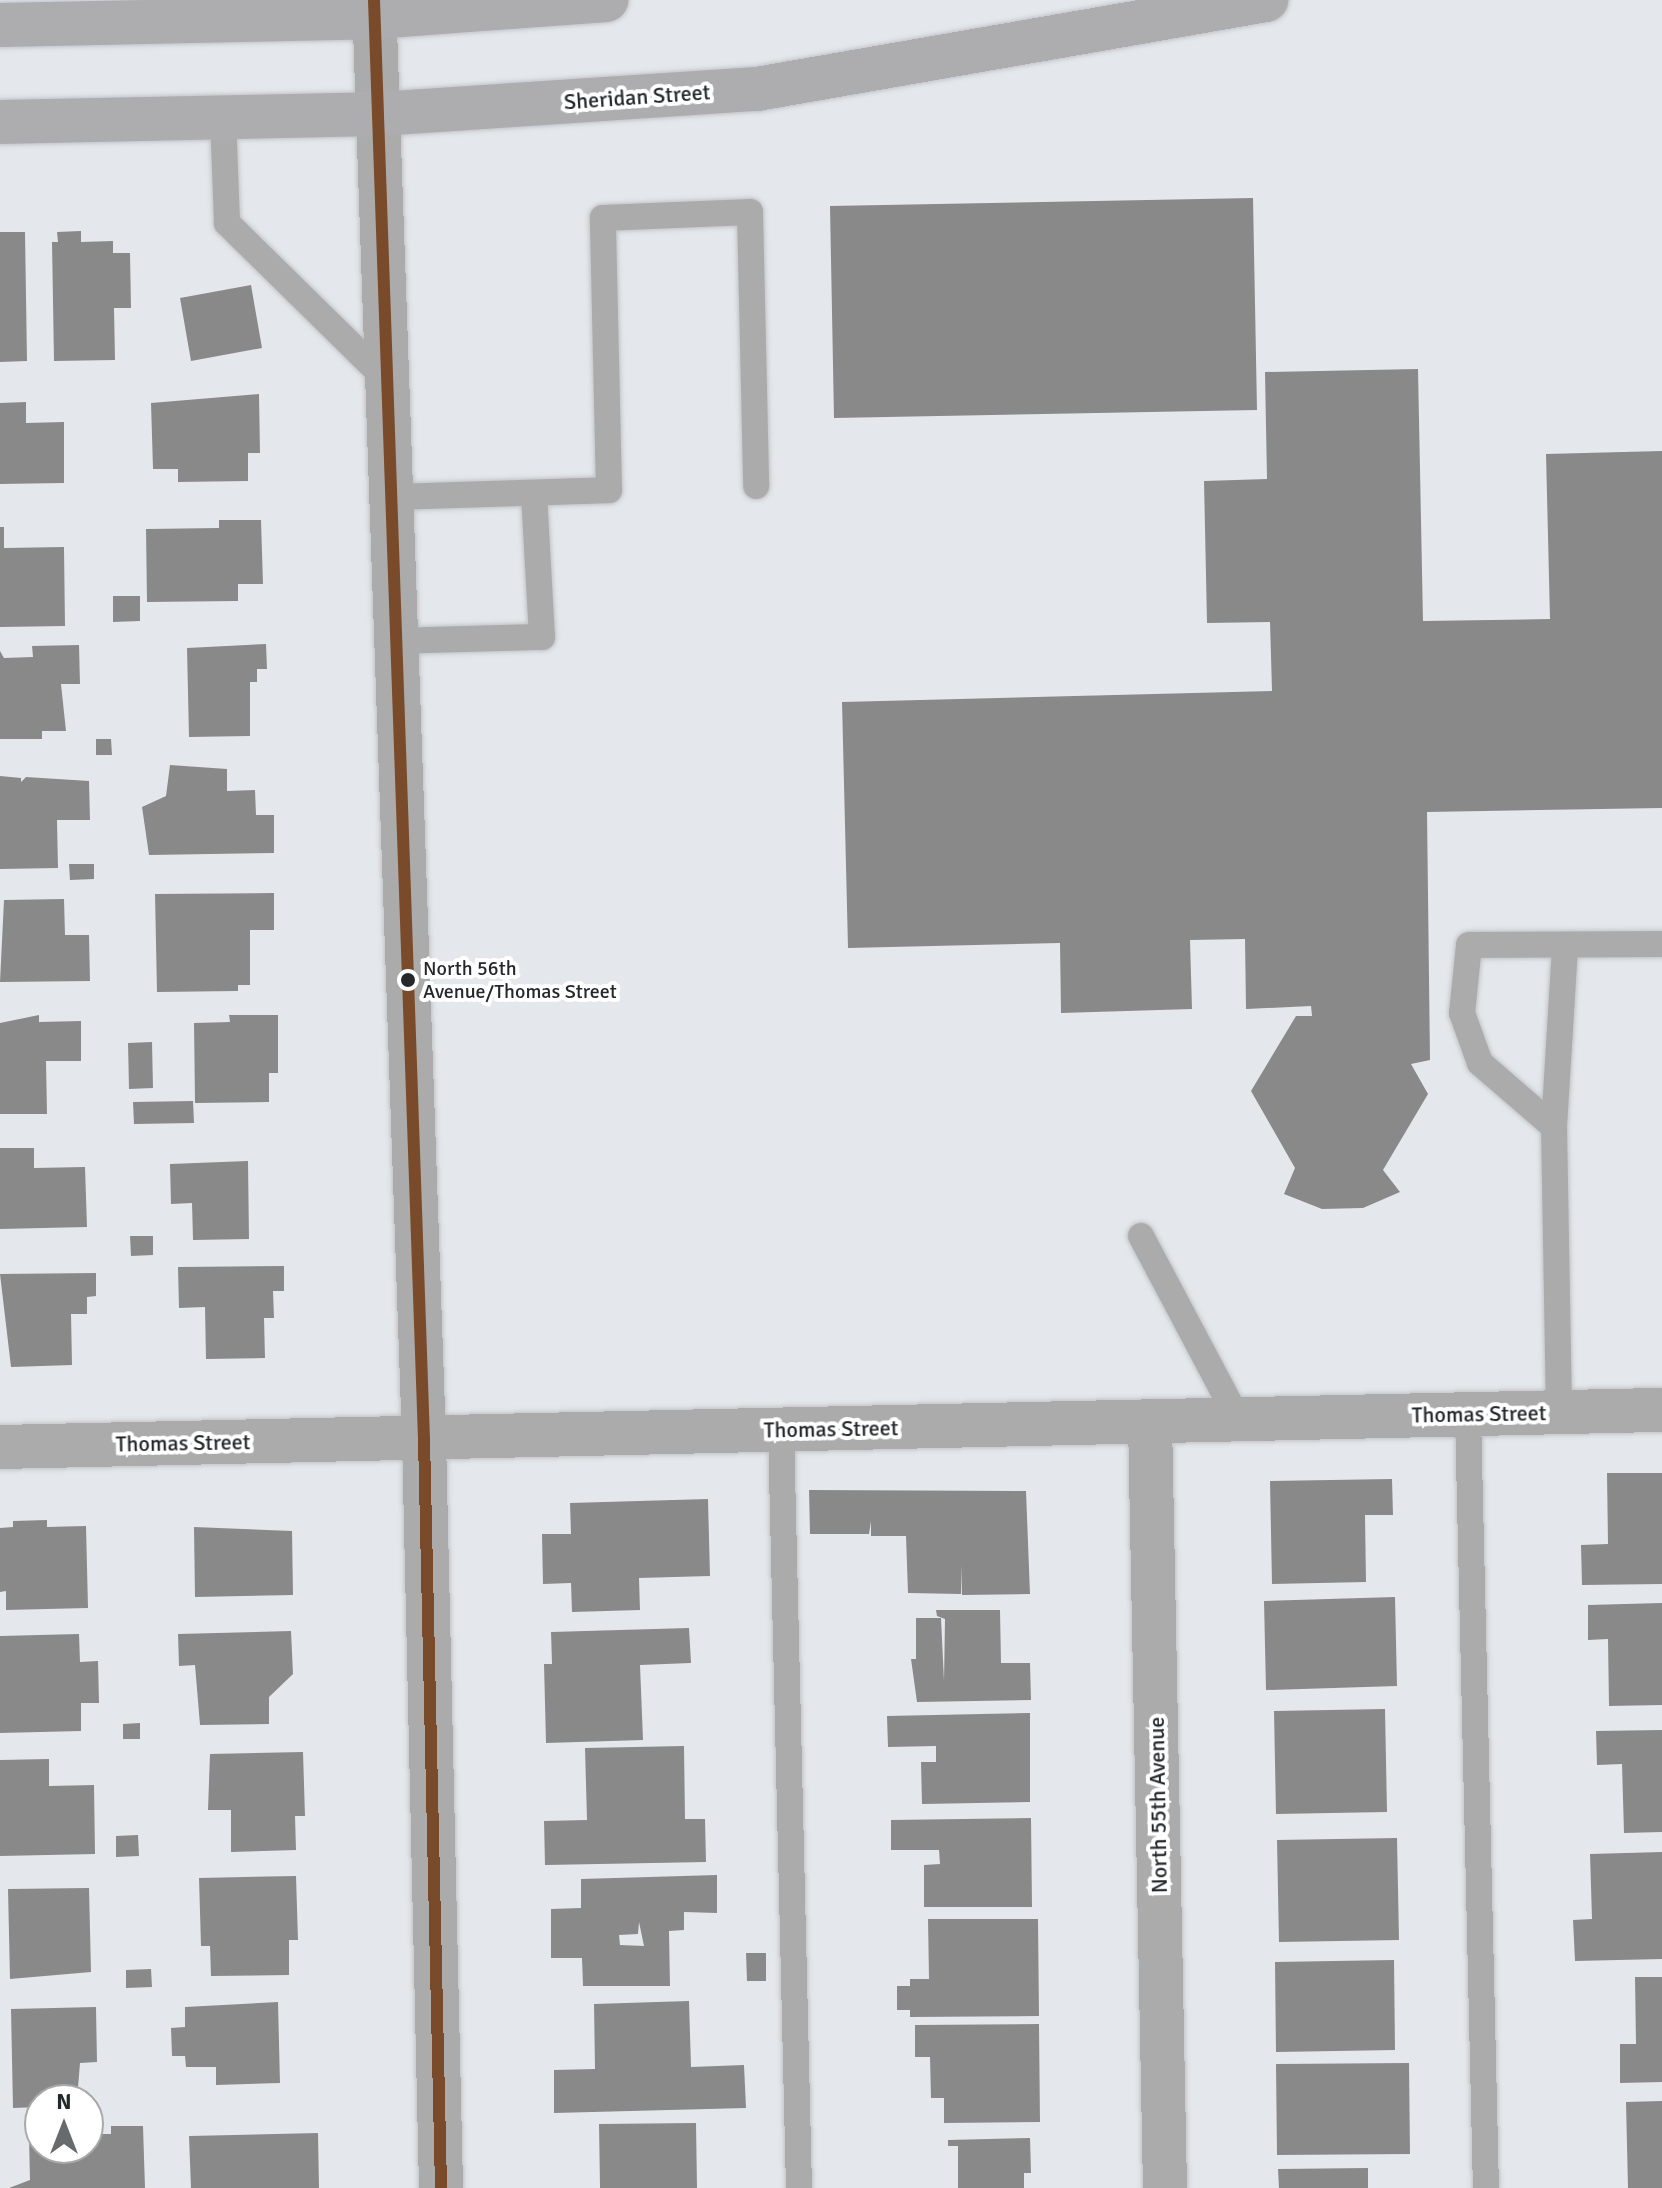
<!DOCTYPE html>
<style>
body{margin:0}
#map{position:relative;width:1662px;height:2188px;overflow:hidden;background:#e4e8ec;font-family:Signika,sans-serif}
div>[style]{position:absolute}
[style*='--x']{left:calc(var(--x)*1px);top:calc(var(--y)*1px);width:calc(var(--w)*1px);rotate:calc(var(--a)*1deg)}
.building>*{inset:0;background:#89898a}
.roads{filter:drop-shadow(0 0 2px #c2c5c8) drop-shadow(0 0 2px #c2c5c8)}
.service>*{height:26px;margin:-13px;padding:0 13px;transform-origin:13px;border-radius:13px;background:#acabac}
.minor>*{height:44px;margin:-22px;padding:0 22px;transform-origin:22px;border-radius:22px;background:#acabac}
.tertiary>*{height:44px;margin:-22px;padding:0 22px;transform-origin:22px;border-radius:22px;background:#acabac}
.primary>*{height:44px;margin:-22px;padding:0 22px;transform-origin:22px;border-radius:22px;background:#adadb0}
.bus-1>*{height:12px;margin:-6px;padding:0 6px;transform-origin:6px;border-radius:6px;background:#7a4b2a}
.dots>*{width:22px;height:22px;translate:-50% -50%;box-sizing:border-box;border:4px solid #fff;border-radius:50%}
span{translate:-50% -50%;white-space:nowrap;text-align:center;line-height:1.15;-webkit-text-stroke:8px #fff;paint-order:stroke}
.bus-label{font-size:20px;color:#25282a}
.left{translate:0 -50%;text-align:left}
.street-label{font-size:22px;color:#25282a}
.north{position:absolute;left:24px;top:2084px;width:80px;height:80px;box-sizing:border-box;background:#fff;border:2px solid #a8a9aa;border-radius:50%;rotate:0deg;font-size:22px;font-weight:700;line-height:32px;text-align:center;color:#25282a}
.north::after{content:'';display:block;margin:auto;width:28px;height:36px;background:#686b6e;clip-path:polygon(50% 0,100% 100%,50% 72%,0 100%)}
</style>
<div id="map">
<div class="building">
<i style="clip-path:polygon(1253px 198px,1257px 410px,834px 418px,830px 206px)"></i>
<i style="clip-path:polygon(81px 231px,81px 242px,113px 241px,113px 253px,130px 253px,131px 308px,114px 308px,115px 360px,54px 361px,52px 242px,58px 242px,57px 232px)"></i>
<i style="clip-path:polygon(0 232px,25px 232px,27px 361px,0 362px)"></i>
<i style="clip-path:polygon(251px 285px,262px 348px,191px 361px,180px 298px)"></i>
<i style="clip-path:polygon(1418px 369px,1423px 621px,1550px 619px,1546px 454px,1662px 451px,1662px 808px,1427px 812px,1430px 1060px,1411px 1064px,1428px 1094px,1383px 1170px,1400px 1192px,1363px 1208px,1322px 1209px,1284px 1194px,1295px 1168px,1251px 1091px,1296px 1016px,1312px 1016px,1311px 1006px,1246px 1009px,1245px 939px,1190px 940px,1192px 1009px,1061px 1013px,1060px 943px,848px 948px,842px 702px,1272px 691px,1270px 622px,1207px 623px,1204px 481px,1267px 479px,1265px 372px)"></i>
<i style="clip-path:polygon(259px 394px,260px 453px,248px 453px,248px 481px,178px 482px,178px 469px,153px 469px,151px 403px)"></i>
<i style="clip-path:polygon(26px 402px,26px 423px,64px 422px,64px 483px,0 484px,0 403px)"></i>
<i style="clip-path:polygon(219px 520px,261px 520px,263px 584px,238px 584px,238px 601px,147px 602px,146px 529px,219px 528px)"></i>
<i style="clip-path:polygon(0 527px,4px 527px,4px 548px,64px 547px,65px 626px,0 627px)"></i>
<i style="clip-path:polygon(113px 596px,140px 596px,140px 621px,113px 622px)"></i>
<i style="clip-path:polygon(266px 644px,267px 669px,257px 669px,257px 682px,250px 682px,250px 736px,189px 737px,187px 648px)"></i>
<i style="clip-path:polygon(79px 645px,80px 684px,61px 684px,66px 731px,42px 731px,42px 739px,0 739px,0 651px,4px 658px,33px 657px,32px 646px)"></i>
<i style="clip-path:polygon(96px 739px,111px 739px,112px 755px,96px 755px)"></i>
<i style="clip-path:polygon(170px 765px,227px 769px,227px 791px,255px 790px,256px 815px,274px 815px,274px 853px,149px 855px,142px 807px,166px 796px)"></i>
<i style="clip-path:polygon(0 776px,21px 778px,21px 782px,26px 777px,89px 781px,90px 820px,57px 820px,58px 868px,0 869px)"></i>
<i style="clip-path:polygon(69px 864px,94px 864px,94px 879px,70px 880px)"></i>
<i style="clip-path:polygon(274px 893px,274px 930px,250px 930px,250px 985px,238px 985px,238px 991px,157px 992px,155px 894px)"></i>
<i style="clip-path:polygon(64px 899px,65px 935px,89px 935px,90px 981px,0 982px,4px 900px)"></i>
<i style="clip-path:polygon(39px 1015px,39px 1022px,81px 1021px,81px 1061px,46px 1061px,47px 1114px,0 1114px,0 1023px)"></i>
<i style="clip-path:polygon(229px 1015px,278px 1015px,278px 1073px,269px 1073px,269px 1102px,195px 1103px,194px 1023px,230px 1022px)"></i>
<i style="clip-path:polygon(152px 1042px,153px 1088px,129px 1089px,128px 1043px)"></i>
<i style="clip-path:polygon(193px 1101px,194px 1123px,134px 1124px,133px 1102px)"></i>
<i style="clip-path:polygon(0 1148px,34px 1148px,34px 1168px,85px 1167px,87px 1227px,0 1229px)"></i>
<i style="clip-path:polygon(248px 1161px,249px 1239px,193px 1240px,192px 1203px,171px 1204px,170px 1164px)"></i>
<i style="clip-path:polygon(130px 1236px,153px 1236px,153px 1255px,131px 1256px)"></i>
<i style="clip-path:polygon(284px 1266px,284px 1291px,273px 1291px,274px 1318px,264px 1318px,265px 1358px,206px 1359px,205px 1307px,179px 1308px,178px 1267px)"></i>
<i style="clip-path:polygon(96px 1273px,96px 1296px,87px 1297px,87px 1314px,71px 1314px,72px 1365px,11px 1367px,0 1274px)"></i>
<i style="clip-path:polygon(1607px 1473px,1662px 1473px,1662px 1584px,1582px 1585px,1581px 1545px,1608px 1544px)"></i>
<i style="clip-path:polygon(1392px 1479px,1393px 1515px,1365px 1515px,1366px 1582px,1272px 1584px,1270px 1481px)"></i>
<i style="clip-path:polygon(809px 1490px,1026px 1491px,1030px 1594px,962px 1595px,961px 1565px,961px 1594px,908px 1593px,906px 1536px,871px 1536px,871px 1521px,869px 1534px,810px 1534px)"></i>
<i style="clip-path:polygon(708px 1499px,710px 1576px,639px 1578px,640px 1610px,572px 1612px,571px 1583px,543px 1584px,542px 1534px,571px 1534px,570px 1503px)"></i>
<i style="clip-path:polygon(47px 1520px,47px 1527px,86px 1526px,88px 1608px,6px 1610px,6px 1591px,0 1592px,0 1528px,13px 1527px,13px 1521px)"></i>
<i style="clip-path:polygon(194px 1527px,292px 1531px,293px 1595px,195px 1597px)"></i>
<i style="clip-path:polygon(1395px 1597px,1397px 1686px,1266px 1690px,1264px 1601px)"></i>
<i style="clip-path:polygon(1662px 1603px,1662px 1705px,1609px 1706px,1608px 1639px,1588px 1640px,1588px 1605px)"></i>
<i style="clip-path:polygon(936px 1610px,1000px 1610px,1001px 1663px,1030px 1663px,1031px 1700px,917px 1702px,911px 1659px,916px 1659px,916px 1618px,941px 1618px,944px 1681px,945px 1619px,937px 1616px)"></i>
<i style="clip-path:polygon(689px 1628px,691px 1663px,640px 1665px,643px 1740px,546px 1743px,544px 1664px,552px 1664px,551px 1632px)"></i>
<i style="clip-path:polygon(291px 1631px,293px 1674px,269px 1697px,269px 1724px,200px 1725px,195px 1665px,179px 1666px,178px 1634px)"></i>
<i style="clip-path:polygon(79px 1634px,80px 1662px,98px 1661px,99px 1703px,81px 1703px,81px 1731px,0 1733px,0 1636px)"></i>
<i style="clip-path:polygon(1385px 1709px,1387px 1812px,1276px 1814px,1274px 1711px)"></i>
<i style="clip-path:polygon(1030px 1713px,1030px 1802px,922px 1804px,921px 1762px,936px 1762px,936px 1746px,888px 1747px,887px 1716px)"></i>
<i style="clip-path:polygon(140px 1723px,140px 1739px,123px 1739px,123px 1724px)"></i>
<i style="clip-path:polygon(1662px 1730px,1662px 1832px,1624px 1833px,1622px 1764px,1597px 1765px,1596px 1731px)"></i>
<i style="clip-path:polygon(684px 1746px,685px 1819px,705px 1819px,706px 1862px,545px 1865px,544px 1821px,587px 1820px,585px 1748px)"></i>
<i style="clip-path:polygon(303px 1752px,305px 1816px,295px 1816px,296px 1850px,231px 1852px,231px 1810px,208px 1810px,210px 1754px)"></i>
<i style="clip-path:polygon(49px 1759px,49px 1786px,94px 1785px,95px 1854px,0 1856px,0 1760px)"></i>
<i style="clip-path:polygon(1031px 1818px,1032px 1907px,924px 1907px,924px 1865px,940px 1864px,939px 1850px,891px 1850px,891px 1820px)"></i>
<i style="clip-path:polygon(138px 1835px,139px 1856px,116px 1857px,116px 1836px)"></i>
<i style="clip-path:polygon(1397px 1838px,1399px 1940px,1279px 1942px,1277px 1840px)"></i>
<i style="clip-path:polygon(1662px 1852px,1662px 1959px,1575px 1961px,1573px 1920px,1592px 1919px,1590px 1854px)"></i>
<i style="clip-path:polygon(evenodd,717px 1875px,717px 1913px,684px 1912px,684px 1930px,669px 1931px,670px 1986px,583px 1986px,582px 1958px,551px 1958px,551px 1909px,581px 1908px,581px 1879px,717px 1875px,639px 1922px,644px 1946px,620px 1945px,619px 1935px,638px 1934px,639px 1922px)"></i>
<i style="clip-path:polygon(296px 1876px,298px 1940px,289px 1940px,289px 1975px,211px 1976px,210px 1946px,201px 1946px,199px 1878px)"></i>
<i style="clip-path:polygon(89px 1888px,91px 1972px,10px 1979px,8px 1889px)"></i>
<i style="clip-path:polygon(928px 1919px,1038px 1919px,1039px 2016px,910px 2017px,910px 2010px,897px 2010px,897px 1986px,910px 1986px,910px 1979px,929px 1979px)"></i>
<i style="clip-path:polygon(746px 1953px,766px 1953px,766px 1981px,747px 1981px)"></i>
<i style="clip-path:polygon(1394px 1960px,1395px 2050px,1276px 2052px,1275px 1962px)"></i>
<i style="clip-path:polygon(151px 1969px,152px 1987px,126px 1988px,126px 1970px)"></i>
<i style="clip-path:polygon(1635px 1977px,1662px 1977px,1662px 2082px,1620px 2083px,1620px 2044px,1636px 2044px)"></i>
<i style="clip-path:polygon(689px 2001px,691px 2067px,744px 2065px,746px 2108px,554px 2113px,554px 2070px,595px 2069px,594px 2004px)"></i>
<i style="clip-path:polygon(278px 2002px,280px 2083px,216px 2085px,216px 2067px,186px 2067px,185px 2056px,172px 2056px,171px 2028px,185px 2027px,185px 2007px)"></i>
<i style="clip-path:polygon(96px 2007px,97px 2062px,80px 2063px,77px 2100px,40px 2100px,40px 2107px,13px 2108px,11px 2009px)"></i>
<i style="clip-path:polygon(1039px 2024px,1040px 2122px,944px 2123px,944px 2098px,931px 2098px,930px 2057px,915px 2057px,915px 2025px)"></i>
<i style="clip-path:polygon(1409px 2063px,1410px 2154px,1277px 2155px,1276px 2064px)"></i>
<i style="clip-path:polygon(1662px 2101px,1662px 2188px,1628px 2188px,1626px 2102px)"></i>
<i style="clip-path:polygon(696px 2123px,697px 2188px,600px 2188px,599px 2124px)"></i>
<i style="clip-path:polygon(111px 2126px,143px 2126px,145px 2188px,9px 2188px,30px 2180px,29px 2136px,40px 2136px,40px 2148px,88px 2148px,88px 2134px,111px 2134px)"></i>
<i style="clip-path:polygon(318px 2133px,319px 2188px,191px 2188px,189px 2136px)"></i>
<i style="clip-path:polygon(1030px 2138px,1031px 2173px,1024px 2173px,1024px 2188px,958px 2188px,958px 2146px,948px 2146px,948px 2140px)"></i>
<i style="clip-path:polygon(1368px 2168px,1368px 2188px,1279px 2188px,1278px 2169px)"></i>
</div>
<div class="roads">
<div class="service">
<i style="--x:223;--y:117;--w:106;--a:87.8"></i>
<i style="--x:227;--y:223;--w:224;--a:44.5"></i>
<i style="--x:391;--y:497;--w:218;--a:-1.8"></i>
<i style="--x:609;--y:490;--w:272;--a:-91.3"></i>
<i style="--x:603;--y:218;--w:147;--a:-2.3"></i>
<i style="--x:750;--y:212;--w:274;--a:88.7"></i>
<i style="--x:396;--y:641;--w:146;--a:-1.6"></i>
<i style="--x:542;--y:637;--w:144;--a:-93.2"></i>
<i style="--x:1554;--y:1127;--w:98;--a:-139.1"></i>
<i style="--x:1480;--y:1063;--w:53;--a:-109.8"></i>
<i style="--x:1462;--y:1013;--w:68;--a:-84.1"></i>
<i style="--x:1469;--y:945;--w:193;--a:-0.3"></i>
<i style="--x:1141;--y:1236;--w:207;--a:62.1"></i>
<i style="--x:1559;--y:1412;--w:285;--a:-91"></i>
<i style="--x:1554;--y:1127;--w:182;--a:-86.5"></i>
<i style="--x:1468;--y:1415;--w:773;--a:88.67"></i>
<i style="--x:781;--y:1430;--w:758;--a:88.64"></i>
</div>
<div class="minor">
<i style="--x:1150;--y:1421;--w:767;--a:88.88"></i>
<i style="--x:0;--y:1447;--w:1662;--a:-1.28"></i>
</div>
<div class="tertiary">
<i style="--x:374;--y:0;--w:1439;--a:88.01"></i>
<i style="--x:424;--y:1438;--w:750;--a:88.7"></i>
</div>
<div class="primary">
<i style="--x:0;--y:25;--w:374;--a:-1.2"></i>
<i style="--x:374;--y:17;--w:233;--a:-4.2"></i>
<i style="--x:0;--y:122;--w:378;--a:-1.2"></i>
<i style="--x:378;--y:114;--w:380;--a:-3.8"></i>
<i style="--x:757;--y:89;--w:517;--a:-9.92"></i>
</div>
</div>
<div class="bus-1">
<i style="--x:374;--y:0;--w:1439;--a:88.01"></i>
<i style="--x:424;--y:1438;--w:750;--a:88.7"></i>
</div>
<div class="dots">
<i style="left:408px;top:980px;background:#25282a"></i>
</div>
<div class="bus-label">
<span class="left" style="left:423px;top:980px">North 56th<br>Avenue/Thomas Street</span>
</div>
<div class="street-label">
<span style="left:637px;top:97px;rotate:-4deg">Sheridan Street</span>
<span style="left:1479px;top:1414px;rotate:-1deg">Thomas Street</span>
<span style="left:831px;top:1429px;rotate:-1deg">Thomas Street</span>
<span style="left:183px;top:1443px;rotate:-1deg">Thomas Street</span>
<span style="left:1158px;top:1805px;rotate:-91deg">North 55th Avenue</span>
</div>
<div class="north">N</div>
</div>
